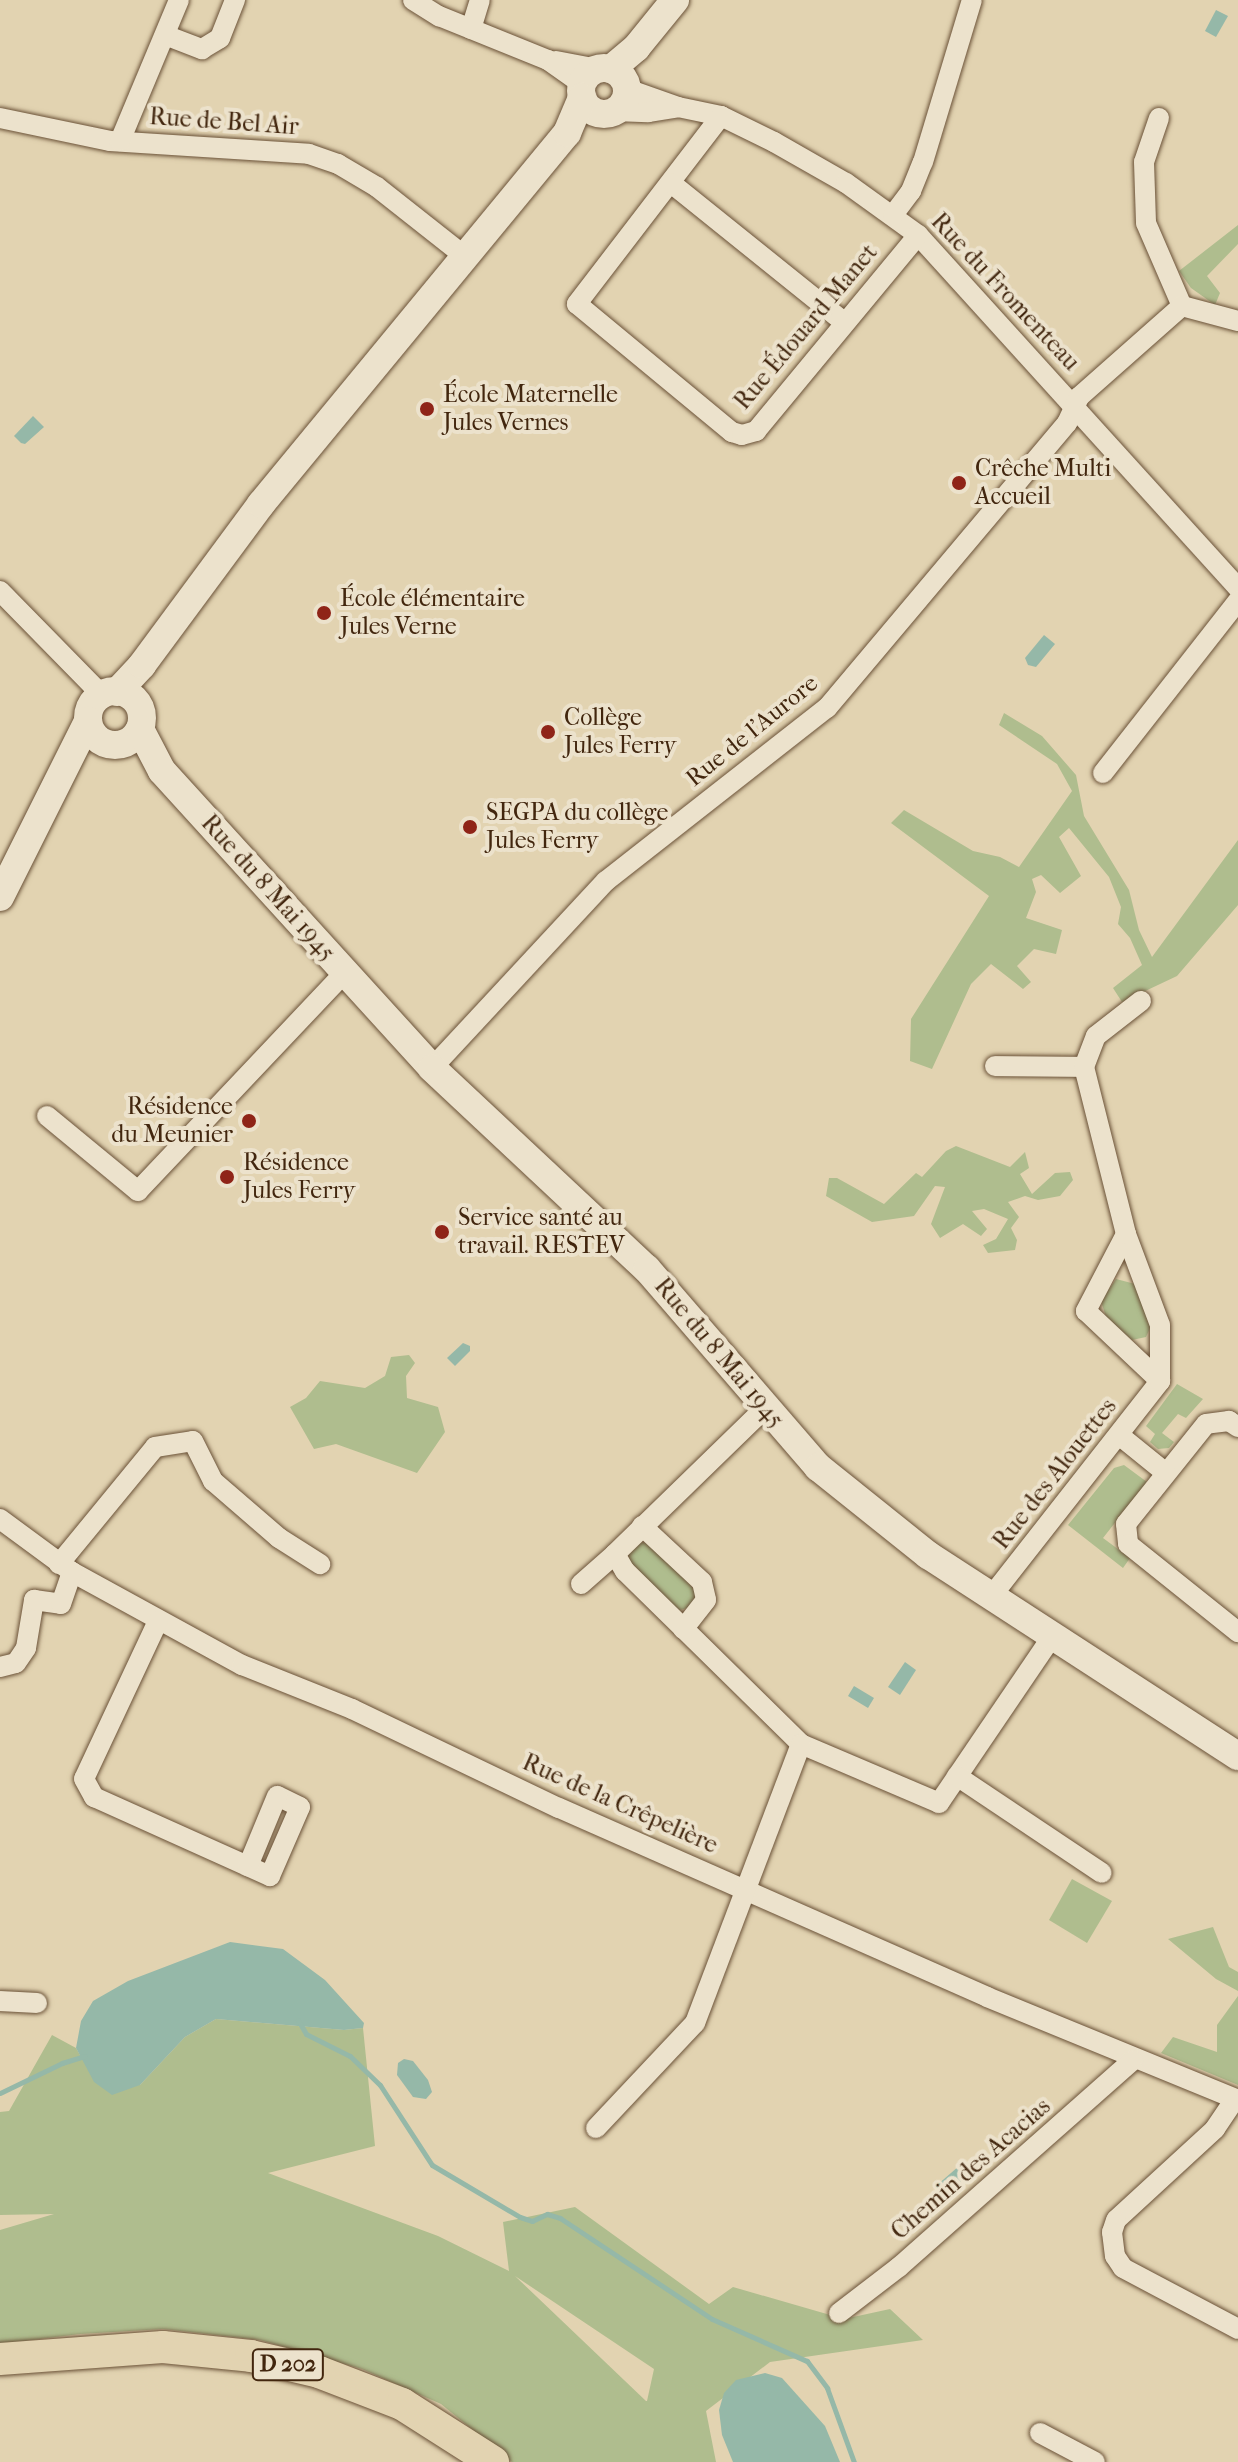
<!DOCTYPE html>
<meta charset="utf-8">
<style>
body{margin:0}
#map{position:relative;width:1238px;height:2462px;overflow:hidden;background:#e2d3b1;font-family:"IM FELL French Canon",serif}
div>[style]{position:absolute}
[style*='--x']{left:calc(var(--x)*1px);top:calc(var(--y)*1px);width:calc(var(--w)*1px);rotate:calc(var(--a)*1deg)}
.green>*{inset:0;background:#afbd8e}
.water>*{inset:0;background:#95b8a8}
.stream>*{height:5px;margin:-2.5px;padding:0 2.5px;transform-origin:2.5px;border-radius:2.5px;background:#95b8a8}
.roads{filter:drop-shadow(0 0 2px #6a5137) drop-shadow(0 0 2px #6a5137)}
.street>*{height:20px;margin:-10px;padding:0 10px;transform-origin:10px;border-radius:10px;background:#ece2cc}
.secondary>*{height:28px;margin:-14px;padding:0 14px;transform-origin:14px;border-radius:14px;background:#ece2cc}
.secondary>.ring{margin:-14px;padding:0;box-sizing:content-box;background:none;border:28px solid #ece2cc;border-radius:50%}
.primary>*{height:32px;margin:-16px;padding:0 16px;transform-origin:16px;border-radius:16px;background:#e2d3b1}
.dots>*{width:22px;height:22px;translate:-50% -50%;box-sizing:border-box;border:4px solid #ece2cc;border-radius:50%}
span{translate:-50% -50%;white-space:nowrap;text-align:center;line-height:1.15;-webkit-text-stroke:8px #ece2cc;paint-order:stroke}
.shield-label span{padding:2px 6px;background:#ece2cc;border:2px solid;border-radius:6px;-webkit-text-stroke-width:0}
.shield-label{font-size:22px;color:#42260e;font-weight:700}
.street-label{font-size:24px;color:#42260e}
.poi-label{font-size:24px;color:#42260e}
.left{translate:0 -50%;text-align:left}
.right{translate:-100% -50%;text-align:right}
</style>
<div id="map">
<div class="green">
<i style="clip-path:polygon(1238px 225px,1238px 244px,1207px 276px,1220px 293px,1215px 305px,1191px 288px,1179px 271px)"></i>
<i style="clip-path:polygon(1004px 713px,1042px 736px,1076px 775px,1084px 816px,1129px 890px,1139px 930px,1152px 957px,1238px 840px,1238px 905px,1177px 976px,1122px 1002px,1113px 988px,1142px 965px,1130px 938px,1118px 924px,1121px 907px,1109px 877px,1069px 828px,1059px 837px,1081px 876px,1060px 893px,1041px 875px,1032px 879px,1036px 892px,1026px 918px,1062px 930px,1056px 954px,1034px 949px,1017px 966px,1031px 982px,1023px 989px,991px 964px,971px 984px,932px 1069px,910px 1061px,911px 1019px,989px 896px,891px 823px,904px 810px,973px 851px,1000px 857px,1019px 867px,1072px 791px,1057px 764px,999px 725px)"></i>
<i style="clip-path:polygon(956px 1146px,1010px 1167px,1025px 1152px,1029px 1168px,1020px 1174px,1032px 1194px,1055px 1173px,1070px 1172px,1073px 1180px,1060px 1196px,1038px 1200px,1025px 1196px,1008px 1202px,1019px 1217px,1011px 1228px,1017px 1240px,1015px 1250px,988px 1253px,983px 1245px,996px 1239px,1008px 1219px,984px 1209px,972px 1211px,987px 1229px,981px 1236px,963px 1224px,940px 1238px,931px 1224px,945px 1187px,935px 1186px,914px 1216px,872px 1222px,826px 1196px,829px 1178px,837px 1178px,884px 1204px,916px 1173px,922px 1177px,946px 1151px)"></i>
<i style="clip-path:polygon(1116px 1279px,1139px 1285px,1152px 1324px,1146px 1337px,1132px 1340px,1106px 1317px,1101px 1301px)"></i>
<i style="clip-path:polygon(409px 1355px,415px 1363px,406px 1376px,407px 1398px,438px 1407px,445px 1432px,417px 1473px,336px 1444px,314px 1449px,290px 1407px,306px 1398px,320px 1381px,365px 1388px,385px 1376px,391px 1357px)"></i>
<i style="clip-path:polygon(1177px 1384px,1203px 1399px,1186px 1418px,1178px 1414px,1162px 1433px,1174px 1442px,1169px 1448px,1158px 1449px,1150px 1442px,1155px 1434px,1146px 1426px)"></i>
<i style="clip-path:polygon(1124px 1465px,1147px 1482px,1103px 1538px,1130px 1558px,1123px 1568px,1068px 1525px,1114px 1468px)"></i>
<i style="clip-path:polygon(649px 1542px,695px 1590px,695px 1601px,687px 1608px,677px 1611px,630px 1565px,628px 1553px,639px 1543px)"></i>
<i style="clip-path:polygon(1072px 1879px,1112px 1901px,1087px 1943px,1049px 1920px)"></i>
<i style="clip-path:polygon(1213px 1927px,1229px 1967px,1238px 1972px,1238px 1991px,1216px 1979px,1168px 1939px)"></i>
<i style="clip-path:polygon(1238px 1996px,1238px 2085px,1161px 2053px,1173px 2037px,1217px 2052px,1217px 2025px)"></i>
<i style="clip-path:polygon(evenodd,216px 2019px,344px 2030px,363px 2028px,375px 2146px,268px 2173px,438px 2236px,509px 2271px,503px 2222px,575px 2207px,709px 2304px,733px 2287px,844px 2319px,890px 2309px,923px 2340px,770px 2362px,706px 2411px,716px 2462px,512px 2462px,441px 2404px,362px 2369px,260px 2340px,163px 2329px,80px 2334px,0 2344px,0 2230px,54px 2214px,0 2215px,0 2112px,9px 2111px,52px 2035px,76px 2048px,81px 2057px,140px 2085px,185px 2037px,216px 2019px,515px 2276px,654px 2369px,647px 2401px,646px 2401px,515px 2276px)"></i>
</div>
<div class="water">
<i style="clip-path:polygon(1216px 10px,1228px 16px,1216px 37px,1205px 31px)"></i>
<i style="clip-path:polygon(33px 416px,44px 427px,25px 444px,21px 443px,14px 436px)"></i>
<i style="clip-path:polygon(1044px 635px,1055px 644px,1036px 667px,1028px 665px,1025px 658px)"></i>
<i style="clip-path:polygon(463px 1343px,470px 1346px,470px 1351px,455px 1366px,447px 1358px)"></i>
<i style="clip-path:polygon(905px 1662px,916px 1670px,900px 1695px,888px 1687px)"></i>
<i style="clip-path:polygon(854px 1686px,874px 1698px,868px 1708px,848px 1696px)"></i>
<i style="clip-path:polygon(230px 1942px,283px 1949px,325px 1980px,364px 2023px,363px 2028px,344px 2030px,216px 2019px,185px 2037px,140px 2085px,112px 2095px,94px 2082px,76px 2048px,81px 2021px,93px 2001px,128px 1981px)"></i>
<i style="clip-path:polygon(404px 2059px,413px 2061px,428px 2080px,432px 2092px,426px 2099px,413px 2097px,397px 2075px,398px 2063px)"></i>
<i style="clip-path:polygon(959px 2166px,963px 2167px,967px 2176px,945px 2196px,936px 2186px)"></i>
<i style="clip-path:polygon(765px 2373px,782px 2378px,825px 2426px,840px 2462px,733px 2462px,722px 2435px,719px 2410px,724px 2393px,736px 2380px)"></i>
</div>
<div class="stream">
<i style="--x:298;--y:2020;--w:16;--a:60"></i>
<i style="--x:306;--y:2034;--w:49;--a:26.6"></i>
<i style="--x:350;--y:2056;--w:42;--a:44"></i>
<i style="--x:380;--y:2085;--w:95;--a:57"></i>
<i style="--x:432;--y:2165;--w:102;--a:30.6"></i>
<i style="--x:520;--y:2217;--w:13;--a:18"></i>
<i style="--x:532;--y:2221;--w:17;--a:-25"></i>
<i style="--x:547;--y:2214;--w:14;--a:17"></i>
<i style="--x:560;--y:2218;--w:182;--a:33.6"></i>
<i style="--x:712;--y:2319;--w:104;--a:23.9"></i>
<i style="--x:807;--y:2361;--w:34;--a:53"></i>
<i style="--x:827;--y:2388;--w:79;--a:70"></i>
<i style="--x:0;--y:2093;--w:69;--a:-25.8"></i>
<i style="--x:62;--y:2063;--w:24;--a:-17"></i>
</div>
<div class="roads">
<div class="street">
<i style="--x:413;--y:0;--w:31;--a:32"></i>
<i style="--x:439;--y:16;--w:118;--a:22"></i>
<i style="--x:548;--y:60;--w:42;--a:35.2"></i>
<i style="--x:471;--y:29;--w:30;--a:-73"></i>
<i style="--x:165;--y:35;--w:40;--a:21"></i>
<i style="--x:202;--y:49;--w:21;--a:-31"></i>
<i style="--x:220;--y:38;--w:41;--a:-68.5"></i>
<i style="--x:556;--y:61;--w:43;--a:10.8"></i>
<i style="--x:627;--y:89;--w:54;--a:19.4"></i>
<i style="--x:678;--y:107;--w:44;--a:11.8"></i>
<i style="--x:721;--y:116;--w:59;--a:26.1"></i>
<i style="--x:774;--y:142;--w:83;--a:29.7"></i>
<i style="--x:846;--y:183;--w:89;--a:35.8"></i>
<i style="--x:918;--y:235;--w:476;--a:47.8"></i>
<i style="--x:614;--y:111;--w:34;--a:2"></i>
<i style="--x:648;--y:112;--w:30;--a:-9"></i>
<i style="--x:721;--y:116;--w:237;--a:127.5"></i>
<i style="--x:577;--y:304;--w:201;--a:39.6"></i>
<i style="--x:732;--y:432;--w:10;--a:17"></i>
<i style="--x:742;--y:435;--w:15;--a:-16"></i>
<i style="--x:756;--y:431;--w:254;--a:-50.4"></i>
<i style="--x:0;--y:118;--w:112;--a:11.8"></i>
<i style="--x:110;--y:141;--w:199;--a:3.7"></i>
<i style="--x:309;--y:154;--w:31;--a:19"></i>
<i style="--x:338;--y:164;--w:45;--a:30.5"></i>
<i style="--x:377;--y:187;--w:110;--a:38.3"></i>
<i style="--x:1159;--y:118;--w:46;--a:108.8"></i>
<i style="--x:1144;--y:162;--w:61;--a:88.1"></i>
<i style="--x:1146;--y:223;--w:90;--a:66.6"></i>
<i style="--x:120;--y:141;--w:153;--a:-67.3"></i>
<i style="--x:671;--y:183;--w:222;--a:38.8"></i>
<i style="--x:893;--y:215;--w:30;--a:-53"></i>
<i style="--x:911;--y:191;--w:31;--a:-68"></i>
<i style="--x:923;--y:162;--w:169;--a:-73.2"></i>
<i style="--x:0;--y:591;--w:146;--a:45.6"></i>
<i style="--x:1103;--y:773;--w:219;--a:-51.9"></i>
<i style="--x:995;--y:1066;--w:89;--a:0.6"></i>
<i style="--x:432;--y:1068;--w:255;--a:-47.1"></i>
<i style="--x:606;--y:881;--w:281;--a:-38.1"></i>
<i style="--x:827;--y:708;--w:373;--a:-49.9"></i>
<i style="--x:1067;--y:423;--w:29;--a:-65"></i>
<i style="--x:1079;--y:397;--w:137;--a:-41.5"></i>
<i style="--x:1182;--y:306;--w:58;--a:15"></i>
<i style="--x:47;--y:1116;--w:118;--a:39.5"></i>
<i style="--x:138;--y:1191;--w:301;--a:-46.6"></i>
<i style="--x:1126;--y:1234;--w:87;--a:117.5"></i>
<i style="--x:1086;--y:1311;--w:102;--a:43.4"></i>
<i style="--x:764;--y:1409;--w:208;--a:135.8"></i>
<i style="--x:615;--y:1554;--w:20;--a:60"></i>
<i style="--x:625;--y:1571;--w:247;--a:44.5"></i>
<i style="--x:801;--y:1744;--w:150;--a:23.1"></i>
<i style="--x:939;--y:1803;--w:201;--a:-55.8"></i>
<i style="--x:1238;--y:1427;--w:11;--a:-146"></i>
<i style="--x:1229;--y:1421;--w:23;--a:173"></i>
<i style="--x:1206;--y:1424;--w:128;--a:128.7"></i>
<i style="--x:1126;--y:1524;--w:20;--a:84"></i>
<i style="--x:1128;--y:1544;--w:141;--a:38.7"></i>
<i style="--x:1119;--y:1435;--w:60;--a:39"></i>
<i style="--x:0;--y:1519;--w:89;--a:36.4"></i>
<i style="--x:72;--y:1572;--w:194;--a:28.7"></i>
<i style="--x:242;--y:1665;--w:118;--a:21.8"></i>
<i style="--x:352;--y:1709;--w:229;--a:25.6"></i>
<i style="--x:559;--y:1808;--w:468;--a:23.8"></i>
<i style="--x:987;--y:1997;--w:271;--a:22.3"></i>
<i style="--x:642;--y:1526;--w:82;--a:43"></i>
<i style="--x:702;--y:1582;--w:18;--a:77"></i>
<i style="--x:706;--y:1600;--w:37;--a:128"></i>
<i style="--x:59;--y:1564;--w:151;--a:-50.6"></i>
<i style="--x:155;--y:1447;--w:38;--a:-9"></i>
<i style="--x:193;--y:1441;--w:45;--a:63.4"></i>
<i style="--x:213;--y:1481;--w:87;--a:40.8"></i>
<i style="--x:279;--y:1538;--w:49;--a:32.4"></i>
<i style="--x:581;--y:1584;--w:45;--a:-41.4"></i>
<i style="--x:990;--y:1598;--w:276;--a:-51.9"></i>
<i style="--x:1160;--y:1381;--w:56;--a:-90"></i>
<i style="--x:1160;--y:1325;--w:97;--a:-110.5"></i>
<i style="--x:1126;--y:1234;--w:172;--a:-104.1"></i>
<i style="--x:1084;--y:1067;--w:33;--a:-69"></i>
<i style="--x:1096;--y:1036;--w:57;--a:-37.9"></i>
<i style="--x:158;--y:1621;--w:174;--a:115.1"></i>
<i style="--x:84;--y:1779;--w:21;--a:61"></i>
<i style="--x:94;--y:1797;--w:193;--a:24.2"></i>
<i style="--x:270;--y:1876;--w:75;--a:-66.5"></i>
<i style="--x:300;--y:1807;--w:25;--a:-154"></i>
<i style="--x:277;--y:1796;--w:76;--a:112.5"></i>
<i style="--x:0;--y:1667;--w:16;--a:-14"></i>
<i style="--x:16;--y:1663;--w:18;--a:-56"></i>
<i style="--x:26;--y:1648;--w:49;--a:-80.5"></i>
<i style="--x:34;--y:1600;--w:27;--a:8"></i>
<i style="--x:61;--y:1604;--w:34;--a:-71"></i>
<i style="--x:957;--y:1776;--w:174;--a:33.8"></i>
<i style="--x:0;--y:2001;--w:37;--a:3"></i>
<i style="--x:1235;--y:2099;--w:36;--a:124"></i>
<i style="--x:1215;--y:2129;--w:134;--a:137.4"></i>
<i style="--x:1116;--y:2220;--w:13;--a:108"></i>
<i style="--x:1112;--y:2232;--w:24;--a:83"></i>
<i style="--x:1115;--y:2256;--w:14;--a:56"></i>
<i style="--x:1123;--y:2268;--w:130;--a:27.9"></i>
<i style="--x:596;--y:2128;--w:144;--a:-46.7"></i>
<i style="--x:695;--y:2023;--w:298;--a:-69.2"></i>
<i style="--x:839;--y:2313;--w:76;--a:-37.5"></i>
<i style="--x:899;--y:2267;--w:312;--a:-41.5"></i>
<i style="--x:1040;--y:2433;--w:62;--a:27.8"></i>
</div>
<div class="secondary">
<i class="ring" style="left:581px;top:68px;width:18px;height:18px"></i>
<i style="--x:611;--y:69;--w:33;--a:-40"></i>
<i style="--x:636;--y:48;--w:62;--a:-50.9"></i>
<i class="ring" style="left:88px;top:691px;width:26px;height:26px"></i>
<i style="--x:117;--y:692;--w:37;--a:-47"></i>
<i style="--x:142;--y:665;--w:200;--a:-53.5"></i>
<i style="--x:261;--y:504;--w:481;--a:-50.5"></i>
<i style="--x:567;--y:133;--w:39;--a:-67"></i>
<i style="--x:140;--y:729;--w:47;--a:62.4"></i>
<i style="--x:162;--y:771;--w:401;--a:47.7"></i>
<i style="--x:432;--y:1068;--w:294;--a:43.1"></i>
<i style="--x:647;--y:1269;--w:262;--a:49.2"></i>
<i style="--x:818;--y:1467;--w:141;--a:38.7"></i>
<i style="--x:928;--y:1555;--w:369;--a:33"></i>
<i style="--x:0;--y:897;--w:197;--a:-63.4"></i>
</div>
<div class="primary">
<i style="--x:0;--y:2359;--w:163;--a:-4.2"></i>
<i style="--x:163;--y:2347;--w:88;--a:5.8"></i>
<i style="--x:251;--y:2356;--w:70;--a:13.2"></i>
<i style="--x:319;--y:2372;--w:89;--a:21.1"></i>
<i style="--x:402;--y:2404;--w:108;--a:32.5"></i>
</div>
</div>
<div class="dots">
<i style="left:427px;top:409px;background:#8f2418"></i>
<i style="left:959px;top:483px;background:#8f2418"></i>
<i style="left:324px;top:613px;background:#8f2418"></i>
<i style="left:548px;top:732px;background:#8f2418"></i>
<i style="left:470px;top:827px;background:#8f2418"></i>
<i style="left:249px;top:1121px;background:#8f2418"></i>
<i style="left:227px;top:1177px;background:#8f2418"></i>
<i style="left:442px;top:1232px;background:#8f2418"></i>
</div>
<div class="shield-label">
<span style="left:288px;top:2365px">D 202</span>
</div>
<div class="street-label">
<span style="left:224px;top:122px;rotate:4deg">Rue de Bel Air</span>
<span style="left:1005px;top:292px;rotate:47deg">Rue du Fromenteau</span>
<span style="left:806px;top:327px;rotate:-50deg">Rue Édouard Manet</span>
<span style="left:752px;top:731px;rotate:-39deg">Rue de l'Aurore</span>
<span style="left:268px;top:888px;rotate:48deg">Rue du 8 Mai 1945</span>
<span style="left:719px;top:1353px;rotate:50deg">Rue du 8 Mai 1945</span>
<span style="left:1055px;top:1474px;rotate:-52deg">Rue des Alouettes</span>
<span style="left:620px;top:1804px;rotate:24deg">Rue de la Crêpelière</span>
<span style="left:971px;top:2169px;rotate:-41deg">Chemin des Acacias</span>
</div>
<div class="poi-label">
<span class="left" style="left:443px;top:409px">École Maternelle<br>Jules Vernes</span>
<span class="left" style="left:975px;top:483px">Crêche Multi<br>Accueil</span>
<span class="left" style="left:340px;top:613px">École élémentaire<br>Jules Verne</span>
<span class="left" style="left:564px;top:732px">Collège<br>Jules Ferry</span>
<span class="left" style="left:486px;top:827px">SEGPA du collège<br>Jules Ferry</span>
<span class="right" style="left:233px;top:1121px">Résidence<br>du Meunier</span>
<span class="left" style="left:243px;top:1177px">Résidence<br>Jules Ferry</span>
<span class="left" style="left:458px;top:1232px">Service santé au<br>travail. RESTEV</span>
</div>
</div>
